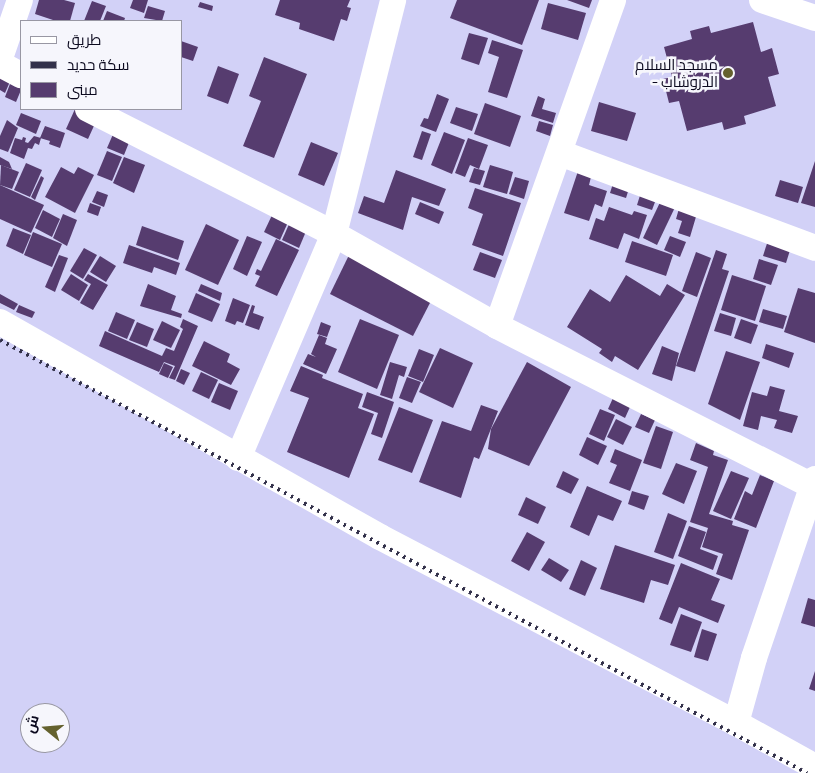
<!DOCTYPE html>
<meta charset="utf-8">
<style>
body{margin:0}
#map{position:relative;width:815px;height:773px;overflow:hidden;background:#d2d1f7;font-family:Barlow,Cairo,sans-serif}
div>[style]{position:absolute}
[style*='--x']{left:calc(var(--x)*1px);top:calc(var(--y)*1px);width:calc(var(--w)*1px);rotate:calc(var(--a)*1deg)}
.building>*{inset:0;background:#563c6f}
.street>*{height:26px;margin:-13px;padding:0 13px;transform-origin:13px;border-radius:13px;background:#fff}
.rail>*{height:4px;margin-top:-2px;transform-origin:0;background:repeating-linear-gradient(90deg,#33314a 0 2.5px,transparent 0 7.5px)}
.dots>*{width:14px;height:14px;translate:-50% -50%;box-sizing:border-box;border:2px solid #f6f6fc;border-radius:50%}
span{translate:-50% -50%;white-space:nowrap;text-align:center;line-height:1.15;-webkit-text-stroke:5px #f6f6fc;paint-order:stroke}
.poi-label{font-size:15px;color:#0b091e}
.right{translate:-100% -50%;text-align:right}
.legend{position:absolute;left:20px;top:20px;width:162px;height:90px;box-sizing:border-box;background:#f6f6fc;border:1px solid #9897a3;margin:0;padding:6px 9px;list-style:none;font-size:15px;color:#0b091e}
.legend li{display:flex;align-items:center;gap:10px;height:25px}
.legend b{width:25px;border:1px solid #9897a3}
.north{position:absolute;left:20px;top:703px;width:50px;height:50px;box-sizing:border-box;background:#f6f6fc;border:1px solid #9897a3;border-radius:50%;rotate:287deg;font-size:14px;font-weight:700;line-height:20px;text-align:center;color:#0b091e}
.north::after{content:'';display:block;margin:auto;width:18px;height:22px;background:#64612e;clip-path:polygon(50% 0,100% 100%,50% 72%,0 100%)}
</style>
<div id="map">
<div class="building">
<i style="clip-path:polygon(39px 0,64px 0,75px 3px,70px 21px,56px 21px,35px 14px)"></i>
<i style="clip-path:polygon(133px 0,148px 0,144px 13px,130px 8px)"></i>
<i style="clip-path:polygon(280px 0,350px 0,347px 7px,351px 8px,347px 21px,341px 19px,334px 41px,299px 29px,300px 23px,275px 15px)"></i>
<i style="clip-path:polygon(457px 0,539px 0,522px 45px,450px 18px)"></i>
<i style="clip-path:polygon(567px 0,592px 0,589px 8px)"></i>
<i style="clip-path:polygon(92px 1px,106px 6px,100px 21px,84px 21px)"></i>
<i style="clip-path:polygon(200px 2px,213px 6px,212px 11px,198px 7px)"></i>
<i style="clip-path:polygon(548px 3px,586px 13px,578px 40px,541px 29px)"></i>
<i style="clip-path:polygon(148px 6px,165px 11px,162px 21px,144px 18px)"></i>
<i style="clip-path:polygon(107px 11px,125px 18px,124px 21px,103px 21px)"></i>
<i style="clip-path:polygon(753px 22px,761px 52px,772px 48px,779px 74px,768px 77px,776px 106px,744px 116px,746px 124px,724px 130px,722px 122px,687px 131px,679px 101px,669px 103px,663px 79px,672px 77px,664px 47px,692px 39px,690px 31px,709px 26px,711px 33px)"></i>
<i style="clip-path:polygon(469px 33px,488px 38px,479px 65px,461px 59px)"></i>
<i style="clip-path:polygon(492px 40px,523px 50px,507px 98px,488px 92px,499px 57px,488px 53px)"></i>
<i style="clip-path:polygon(181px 41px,198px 47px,193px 61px,181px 57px)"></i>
<i style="clip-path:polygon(264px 57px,307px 74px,274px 158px,243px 146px,261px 101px,249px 96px)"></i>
<i style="clip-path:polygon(218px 66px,239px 74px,228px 104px,207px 96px)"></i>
<i style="clip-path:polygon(0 72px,12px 77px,5px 93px,0 90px)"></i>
<i style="clip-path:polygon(13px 76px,21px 78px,21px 90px,16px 102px,5px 97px)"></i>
<i style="clip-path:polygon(437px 94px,449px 99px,436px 132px,420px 126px,424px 118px,428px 119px)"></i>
<i style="clip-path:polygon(538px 96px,545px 99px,542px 109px,556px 113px,553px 123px,531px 116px)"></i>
<i style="clip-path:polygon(599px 102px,636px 113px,627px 141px,591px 131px)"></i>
<i style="clip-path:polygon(485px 103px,521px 116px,510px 147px,474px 134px)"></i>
<i style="clip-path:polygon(456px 107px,478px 114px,472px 131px,450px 123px)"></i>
<i style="clip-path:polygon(75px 109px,98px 117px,88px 139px,66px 129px)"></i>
<i style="clip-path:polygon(21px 113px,41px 121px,36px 134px,16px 125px)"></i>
<i style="clip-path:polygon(7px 120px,18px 128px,8px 152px,0 149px,0 136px)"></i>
<i style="clip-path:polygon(539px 121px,553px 125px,550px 136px,536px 131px)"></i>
<i style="clip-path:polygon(45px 126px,65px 133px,60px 148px,49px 144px,50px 141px,40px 138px)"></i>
<i style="clip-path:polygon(422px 131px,431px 134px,422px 160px,413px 157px)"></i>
<i style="clip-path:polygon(114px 132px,130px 140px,124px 155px,107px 148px)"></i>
<i style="clip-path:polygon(444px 132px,465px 140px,452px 174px,431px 165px)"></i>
<i style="clip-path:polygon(34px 136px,41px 138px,39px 145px,35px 143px,32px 149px,28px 148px,24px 159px,10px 153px,15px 138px,22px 140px,23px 137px,26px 138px,25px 142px,28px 143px)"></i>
<i style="clip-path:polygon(468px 138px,488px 145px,479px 169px,470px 165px,465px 177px,455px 173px)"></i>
<i style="clip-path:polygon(311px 142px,338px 153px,324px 186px,298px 175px)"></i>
<i style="clip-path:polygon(107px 151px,122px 157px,112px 181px,97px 175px)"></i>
<i style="clip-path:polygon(0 157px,9px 162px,12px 169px,0 165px)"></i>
<i style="clip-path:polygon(124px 157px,145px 165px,134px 193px,113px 183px)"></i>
<i style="clip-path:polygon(815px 161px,815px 207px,801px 203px)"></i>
<i style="clip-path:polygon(26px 163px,42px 170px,30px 197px,14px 190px)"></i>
<i style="clip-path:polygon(1px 165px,19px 172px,12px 189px,0 185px)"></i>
<i style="clip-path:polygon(490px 165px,513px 172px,507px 194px,483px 187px)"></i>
<i style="clip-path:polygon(61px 167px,74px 174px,78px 167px,94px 175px,75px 213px,45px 197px)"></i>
<i style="clip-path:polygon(474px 168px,485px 171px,480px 185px,469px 182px)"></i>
<i style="clip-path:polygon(579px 168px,592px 173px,589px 185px,607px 191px,602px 207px,595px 204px,589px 221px,564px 213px)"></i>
<i style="clip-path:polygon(396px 170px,446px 189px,439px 206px,412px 197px,403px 230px,358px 213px,364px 196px,384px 203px)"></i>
<i style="clip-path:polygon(41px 176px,44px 178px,35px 200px,31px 197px)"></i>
<i style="clip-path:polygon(515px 177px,529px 181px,524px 199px,509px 194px)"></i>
<i style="clip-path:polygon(614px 180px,630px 185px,626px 198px,610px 193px)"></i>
<i style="clip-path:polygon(780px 180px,803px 187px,798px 203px,775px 196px)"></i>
<i style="clip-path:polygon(0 185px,44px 205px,31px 233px,0 219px)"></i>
<i style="clip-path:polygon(475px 188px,521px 203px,503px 256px,472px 245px,483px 214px,468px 208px)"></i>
<i style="clip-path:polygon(642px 189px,658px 194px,652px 210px,637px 205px)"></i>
<i style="clip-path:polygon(97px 191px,108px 195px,104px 207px,92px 202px)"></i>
<i style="clip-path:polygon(664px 194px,678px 201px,657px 245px,643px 238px)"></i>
<i style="clip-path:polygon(420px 202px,444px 212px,439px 224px,415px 214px)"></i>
<i style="clip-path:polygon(90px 203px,101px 207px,98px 216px,87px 212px)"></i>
<i style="clip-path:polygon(680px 205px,698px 210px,690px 237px,678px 233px,682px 221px,676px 219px)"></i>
<i style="clip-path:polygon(609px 207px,632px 215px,634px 211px,647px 215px,639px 239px,624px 233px,618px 249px,589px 239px,596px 218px,604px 221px)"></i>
<i style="clip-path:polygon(43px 210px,60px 219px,52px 237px,35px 228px)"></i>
<i style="clip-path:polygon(273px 213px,289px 220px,280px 240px,264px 232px)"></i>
<i style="clip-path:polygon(63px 214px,77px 220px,67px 246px,53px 238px)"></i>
<i style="clip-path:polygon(290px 222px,307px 229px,299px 248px,282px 240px)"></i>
<i style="clip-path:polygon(206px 224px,239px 240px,218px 285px,185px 270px)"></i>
<i style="clip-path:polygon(142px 226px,184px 241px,178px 260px,136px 245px)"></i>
<i style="clip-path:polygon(13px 228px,31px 235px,23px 254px,6px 246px)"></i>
<i style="clip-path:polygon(33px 232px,62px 244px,52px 267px,24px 255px)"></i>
<i style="clip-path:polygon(247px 236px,262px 242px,247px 276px,233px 269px)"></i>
<i style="clip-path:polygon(670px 236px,686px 242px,680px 257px,664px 250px)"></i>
<i style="clip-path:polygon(769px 237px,792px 244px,786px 263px,763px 256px)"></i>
<i style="clip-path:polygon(276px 239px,299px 250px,277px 296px,255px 286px,260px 276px,255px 274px,257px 269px,261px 271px)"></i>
<i style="clip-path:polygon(632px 241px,673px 255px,666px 276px,625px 262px)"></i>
<i style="clip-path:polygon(129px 245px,180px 263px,176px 275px,154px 267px,152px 273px,123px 263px)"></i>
<i style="clip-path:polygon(84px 248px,97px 255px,83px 279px,70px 271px)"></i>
<i style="clip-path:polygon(716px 250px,727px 254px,722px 269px,729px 271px,695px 372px,676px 366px)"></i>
<i style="clip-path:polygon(480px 252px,502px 260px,495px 278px,473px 270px)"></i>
<i style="clip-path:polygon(696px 252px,711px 258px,697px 297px,682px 291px)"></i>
<i style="clip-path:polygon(59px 255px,68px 258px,55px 292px,45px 287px)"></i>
<i style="clip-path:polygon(349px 255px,433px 297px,413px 336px,330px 294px)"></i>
<i style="clip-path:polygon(100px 256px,116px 266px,106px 282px,90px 272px)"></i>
<i style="clip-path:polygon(759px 259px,778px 265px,771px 285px,753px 279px)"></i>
<i style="clip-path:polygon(71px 274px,88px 285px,79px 301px,61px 290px)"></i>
<i style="clip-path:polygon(88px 274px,108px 285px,93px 310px,80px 303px,91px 284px,84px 280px)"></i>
<i style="clip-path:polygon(626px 275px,660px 296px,667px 284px,685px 295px,638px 370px,615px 356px,612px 362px,599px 353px,602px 349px,567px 327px,590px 289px,610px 302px)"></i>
<i style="clip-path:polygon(732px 275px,766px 286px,755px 321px,721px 310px)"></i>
<i style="clip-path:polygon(148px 284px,176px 296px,171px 310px,182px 314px,181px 318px,140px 306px)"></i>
<i style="clip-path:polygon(201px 284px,222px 293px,220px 301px,198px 291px)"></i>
<i style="clip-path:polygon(798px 288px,815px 293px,815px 343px,784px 332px)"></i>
<i style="clip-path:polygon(196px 293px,220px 304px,212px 322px,188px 312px)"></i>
<i style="clip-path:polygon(0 294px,18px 304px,14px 310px,0 303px)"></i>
<i style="clip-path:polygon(233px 298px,250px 305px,243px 323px,237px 321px,235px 325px,225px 321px)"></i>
<i style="clip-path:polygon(19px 305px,35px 312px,32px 318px,16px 312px)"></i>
<i style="clip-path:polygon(252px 305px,255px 306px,253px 313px,264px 317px,259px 330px,245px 325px)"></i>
<i style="clip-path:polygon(763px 309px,787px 316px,783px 329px,759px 322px)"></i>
<i style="clip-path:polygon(116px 312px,135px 320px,127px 339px,108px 331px)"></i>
<i style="clip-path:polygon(720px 313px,736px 318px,731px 336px,714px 331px)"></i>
<i style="clip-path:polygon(183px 319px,198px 326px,175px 380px,169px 378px,175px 366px,164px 362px,159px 372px,99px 346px,105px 331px,162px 356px,166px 348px,174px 351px,183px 329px,180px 327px)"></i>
<i style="clip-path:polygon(360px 319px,399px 335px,377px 389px,338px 372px)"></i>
<i style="clip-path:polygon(741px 319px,758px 325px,751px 344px,734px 338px)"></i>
<i style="clip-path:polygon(162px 321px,180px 330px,171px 348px,153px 340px)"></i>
<i style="clip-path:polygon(137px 322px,154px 329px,147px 347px,129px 340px)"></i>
<i style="clip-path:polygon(321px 322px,331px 326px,327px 337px,317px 334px)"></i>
<i style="clip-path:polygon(319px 335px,327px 338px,325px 344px,337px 349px,326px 374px,303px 364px,308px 354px,316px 357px,311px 354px)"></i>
<i style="clip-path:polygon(204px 341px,230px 354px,227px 362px,240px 369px,231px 385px,192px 366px)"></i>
<i style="clip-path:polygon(766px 344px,794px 353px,789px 368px,762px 358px)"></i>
<i style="clip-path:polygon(662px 346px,679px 353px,672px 381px,652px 374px)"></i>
<i style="clip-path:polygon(440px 348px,473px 363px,453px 408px,419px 392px)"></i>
<i style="clip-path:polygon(419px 349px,434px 355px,423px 382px,408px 376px)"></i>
<i style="clip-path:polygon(726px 351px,760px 362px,740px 420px,708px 404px)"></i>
<i style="clip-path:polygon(390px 362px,407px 367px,404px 377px,399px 375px,392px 399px,380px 395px)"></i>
<i style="clip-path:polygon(527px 362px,571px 387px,529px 466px,488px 449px,491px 429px)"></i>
<i style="clip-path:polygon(164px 363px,173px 367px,168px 378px,159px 374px)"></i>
<i style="clip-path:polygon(301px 366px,323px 375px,322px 378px,363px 394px,358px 408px,374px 414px,349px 478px,287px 452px,309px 398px,290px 391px)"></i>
<i style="clip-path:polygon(181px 369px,190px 373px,184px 385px,176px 381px)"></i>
<i style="clip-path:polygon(201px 372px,218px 380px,209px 399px,192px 391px)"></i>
<i style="clip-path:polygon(407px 377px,421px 382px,412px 403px,399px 398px)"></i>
<i style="clip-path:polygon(219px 383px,238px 391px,230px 410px,211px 402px)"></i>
<i style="clip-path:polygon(770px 386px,785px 390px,779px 411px,798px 416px,792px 433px,774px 428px,777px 420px,761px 416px,758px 430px,743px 426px,752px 392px,767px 396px)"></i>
<i style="clip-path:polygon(367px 392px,394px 402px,382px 438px,371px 434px,378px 413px,362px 407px)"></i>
<i style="clip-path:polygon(613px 398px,630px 407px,625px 418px,608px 409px)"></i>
<i style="clip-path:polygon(481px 405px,498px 411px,479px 459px,474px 457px,461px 498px,419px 482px,442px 421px,471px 431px)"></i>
<i style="clip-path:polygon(399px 407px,433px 420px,412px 473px,378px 460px)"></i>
<i style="clip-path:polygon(600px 409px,615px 415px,604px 441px,589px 434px)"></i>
<i style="clip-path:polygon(641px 414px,655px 420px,649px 433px,635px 427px)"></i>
<i style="clip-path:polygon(616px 419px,632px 427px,623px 445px,607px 437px)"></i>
<i style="clip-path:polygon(656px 426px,673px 432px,661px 469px,643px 463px)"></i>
<i style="clip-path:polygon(587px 437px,607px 446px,598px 465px,579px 455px)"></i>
<i style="clip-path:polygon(696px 443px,714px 451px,713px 455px,728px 460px,709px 514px,733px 521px,732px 525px,749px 530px,732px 580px,716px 574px,723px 554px,702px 547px,708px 528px,690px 522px,708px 467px,690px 460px)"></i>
<i style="clip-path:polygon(615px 449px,642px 460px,630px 491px,609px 483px,617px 465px,610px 462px)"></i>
<i style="clip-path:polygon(676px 463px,697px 471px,684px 504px,662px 494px)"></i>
<i style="clip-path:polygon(563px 471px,579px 479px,571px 494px,556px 487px)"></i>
<i style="clip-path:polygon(731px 471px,749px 478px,731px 519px,713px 511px)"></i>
<i style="clip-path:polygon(760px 475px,774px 481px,756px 528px,734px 519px,745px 491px,752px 495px)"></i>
<i style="clip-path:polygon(587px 486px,622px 501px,613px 521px,598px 515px,589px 536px,570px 527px)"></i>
<i style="clip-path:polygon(632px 491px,649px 496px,644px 510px,628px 504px)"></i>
<i style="clip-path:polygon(526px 497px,546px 507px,538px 524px,518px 515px)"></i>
<i style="clip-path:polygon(668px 513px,687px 521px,673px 559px,654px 552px)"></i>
<i style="clip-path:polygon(689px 526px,706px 532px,700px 549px,718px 556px,713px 570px,678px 556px)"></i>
<i style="clip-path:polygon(527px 532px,545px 542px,529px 571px,511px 561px)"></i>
<i style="clip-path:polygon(615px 545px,675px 565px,668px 585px,651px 580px,644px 603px,600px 589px)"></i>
<i style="clip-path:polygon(549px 558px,569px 570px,561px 582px,541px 570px)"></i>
<i style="clip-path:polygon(581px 560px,597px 568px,585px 596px,569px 589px)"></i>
<i style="clip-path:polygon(681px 563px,720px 579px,711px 600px,725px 605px,718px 623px,679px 607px,672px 624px,659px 619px)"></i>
<i style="clip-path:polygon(808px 598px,815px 600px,815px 627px,801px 623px)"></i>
<i style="clip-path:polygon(681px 614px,702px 622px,691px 652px,670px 645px)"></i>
<i style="clip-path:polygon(702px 629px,717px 634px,708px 661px,694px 657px)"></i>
<i style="clip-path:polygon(815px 671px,815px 691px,809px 689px)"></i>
</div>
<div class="street">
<i style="--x:762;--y:0;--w:56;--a:18.8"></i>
<i style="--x:0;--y:58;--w:61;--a:-71"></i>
<i style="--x:0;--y:64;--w:24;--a:28"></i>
<i style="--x:88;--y:109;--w:276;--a:26.9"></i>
<i style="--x:334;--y:234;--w:187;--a:29.4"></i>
<i style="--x:497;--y:326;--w:354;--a:26.9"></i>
<i style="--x:560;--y:153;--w:272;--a:20.4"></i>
<i style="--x:0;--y:322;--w:437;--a:29.5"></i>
<i style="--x:380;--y:537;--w:402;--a:27.6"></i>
<i style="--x:736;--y:723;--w:90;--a:29.1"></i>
<i style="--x:497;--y:326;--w:346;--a:-70.4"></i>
<i style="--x:238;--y:458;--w:244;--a:-66.8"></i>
<i style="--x:334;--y:234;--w:241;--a:-75.8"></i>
<i style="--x:736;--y:723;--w:67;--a:-74.5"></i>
<i style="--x:754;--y:658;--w:189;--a:-71.2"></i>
</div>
<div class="rail">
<i style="--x:0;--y:340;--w:916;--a:28.22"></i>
</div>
<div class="dots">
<i style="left:728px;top:73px;background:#64612e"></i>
</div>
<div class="poi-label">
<span class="right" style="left:718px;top:73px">مسجد السلام<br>- الدروشاب</span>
</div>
<ul class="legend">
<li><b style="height:6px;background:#fff"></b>طريق</li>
<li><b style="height:6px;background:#33314a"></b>سكة حديد</li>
<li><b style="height:14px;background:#563c6f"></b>مبنى</li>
</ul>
<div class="north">ش</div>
</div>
